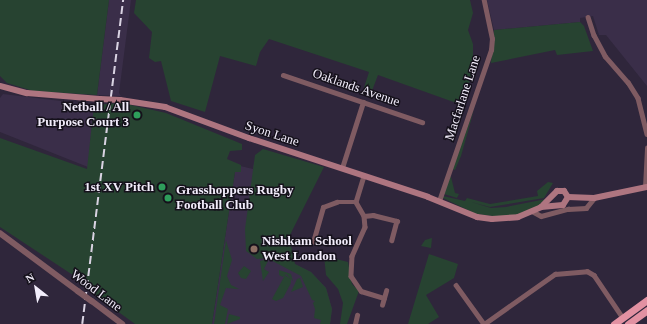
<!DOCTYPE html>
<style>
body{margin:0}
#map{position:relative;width:647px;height:324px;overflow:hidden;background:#2f263b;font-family:Georgia,serif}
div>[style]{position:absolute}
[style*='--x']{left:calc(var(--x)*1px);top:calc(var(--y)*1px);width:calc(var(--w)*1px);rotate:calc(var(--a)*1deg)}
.built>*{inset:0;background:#3a2e49}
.green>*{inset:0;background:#274331}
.minor>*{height:4.5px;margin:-2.25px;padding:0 2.25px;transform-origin:2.25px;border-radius:2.25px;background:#7f5b62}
.tertiary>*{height:5.5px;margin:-2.75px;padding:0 2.75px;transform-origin:2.75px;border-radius:2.75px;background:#7f5b62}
.secondary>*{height:6px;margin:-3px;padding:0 3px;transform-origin:3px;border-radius:3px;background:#ae7580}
.trunk>*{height:7px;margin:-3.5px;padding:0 3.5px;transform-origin:3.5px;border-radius:3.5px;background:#e291a2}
.rail>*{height:1.5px;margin-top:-0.75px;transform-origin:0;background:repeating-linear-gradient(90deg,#d9d3e2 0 8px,transparent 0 12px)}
.tertiary-bridge>*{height:5.5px;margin:-2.75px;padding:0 2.75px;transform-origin:2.75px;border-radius:2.75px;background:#7f5b62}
.secondary-bridge>*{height:6px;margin:-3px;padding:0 3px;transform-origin:3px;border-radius:3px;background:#ae7580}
.dots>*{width:11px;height:11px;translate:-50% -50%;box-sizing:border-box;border:2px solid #15111b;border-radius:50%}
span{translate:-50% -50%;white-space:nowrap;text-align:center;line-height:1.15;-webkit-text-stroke:3px #15111b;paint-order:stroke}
.street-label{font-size:13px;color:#f2edfb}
.poi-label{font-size:13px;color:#f2edfb;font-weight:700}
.right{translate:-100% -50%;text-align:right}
.left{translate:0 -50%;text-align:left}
.north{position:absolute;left:16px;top:268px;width:40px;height:40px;-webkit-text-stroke:3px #15111b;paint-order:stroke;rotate:329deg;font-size:11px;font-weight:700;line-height:16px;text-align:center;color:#f2edfb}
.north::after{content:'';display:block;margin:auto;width:14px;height:18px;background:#f2edfb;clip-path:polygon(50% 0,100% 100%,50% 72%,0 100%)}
</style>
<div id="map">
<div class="built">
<i style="clip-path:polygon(109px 0,131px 0,119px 93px,121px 96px,97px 95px)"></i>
<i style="clip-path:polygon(487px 0,647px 0,647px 86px,606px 35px,599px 35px,593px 16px,580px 18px,580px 22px,494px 30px)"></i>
<i style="clip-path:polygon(3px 94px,94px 105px,88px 167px,0 132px,0 98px)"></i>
<i style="clip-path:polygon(254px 162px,287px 236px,284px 259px,311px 272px,326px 288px,332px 309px,330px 324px,212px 324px,236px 165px,253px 169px)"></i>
</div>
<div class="green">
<i style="clip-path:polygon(0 0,109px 0,97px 95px,33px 91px,7px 83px,0 76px)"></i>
<i style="clip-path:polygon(136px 0,470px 0,473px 13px,468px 30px,473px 44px,473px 71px,462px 105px,378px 75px,370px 96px,362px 94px,369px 72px,269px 39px,260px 52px,256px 66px,220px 56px,205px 112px,171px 101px,161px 61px,155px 62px,149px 58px,152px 32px,134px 13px)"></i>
<i style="clip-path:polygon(580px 22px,584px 26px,593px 51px,557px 55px,555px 50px,491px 63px,494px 30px)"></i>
<i style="clip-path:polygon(122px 103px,166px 113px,242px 144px,242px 150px,230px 151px,227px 159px,241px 165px,241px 172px,235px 172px,212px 324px,135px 324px,91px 292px,91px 287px,0 227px,0 138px,87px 169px,94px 105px)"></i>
<i style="clip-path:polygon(474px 110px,461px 156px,455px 170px,452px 169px)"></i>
<i style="clip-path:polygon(263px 149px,324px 167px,289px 237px,295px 264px,311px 272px,326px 288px,332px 309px,330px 324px,320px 324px,321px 320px,314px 318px,315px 309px,313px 303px,315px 301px,312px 300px,301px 276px,267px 258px,257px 259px,246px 251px,245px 229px,255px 155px)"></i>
<i style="clip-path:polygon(450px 173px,455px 193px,459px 194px,457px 198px,444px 194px)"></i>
<i style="clip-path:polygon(548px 182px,553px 183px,544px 198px,490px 207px,471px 202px,491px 208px,506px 207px,546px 199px,535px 208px,516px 215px,501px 217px,476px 214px,443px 198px,443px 196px,465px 201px,467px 198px,490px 204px,538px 196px,537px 191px)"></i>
<i style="clip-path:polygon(432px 238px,431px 248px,421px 246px,425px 240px)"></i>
<i style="clip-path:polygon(226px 240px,232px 260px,227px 276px,231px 285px,239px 289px,226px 288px,220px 305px,228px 309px,225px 324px,214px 324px)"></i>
<i style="clip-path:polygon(429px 254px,458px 264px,454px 278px,426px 295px,439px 317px,428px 324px,408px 324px)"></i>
<i style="clip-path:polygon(324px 256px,348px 262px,352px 284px,359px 291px,347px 324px,340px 324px,343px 303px,338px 289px,326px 275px)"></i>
<i style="clip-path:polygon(264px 260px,268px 261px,264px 269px,269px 272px,263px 281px,260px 261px)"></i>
<i style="clip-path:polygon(244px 266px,251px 271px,246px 279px,241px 278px,238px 273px)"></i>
<i style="clip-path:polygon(279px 270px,291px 274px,293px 281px,286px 274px,283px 277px,279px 275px)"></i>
<i style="clip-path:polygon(285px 275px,291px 279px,291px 283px,283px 298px,276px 301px,272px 299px)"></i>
<i style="clip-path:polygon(300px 278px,303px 287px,291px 292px,297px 279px)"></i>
<i style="clip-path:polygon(229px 314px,240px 317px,240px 319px,227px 324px)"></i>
</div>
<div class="minor">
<i style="--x:588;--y:17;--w:19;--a:72"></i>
<i style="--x:594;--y:35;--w:24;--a:62"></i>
<i style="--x:605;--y:56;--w:35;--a:49"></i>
<i style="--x:628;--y:82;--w:19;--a:58"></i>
<i style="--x:638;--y:98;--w:37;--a:76"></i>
<i style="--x:283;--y:75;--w:147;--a:18.7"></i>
<i style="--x:342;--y:168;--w:69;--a:-72.3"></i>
<i style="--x:364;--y:176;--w:27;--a:107"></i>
<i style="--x:356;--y:202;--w:16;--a:60"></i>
<i style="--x:364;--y:216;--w:11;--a:85"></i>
<i style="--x:365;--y:227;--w:32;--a:114"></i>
<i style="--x:352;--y:256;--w:20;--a:93"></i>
<i style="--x:351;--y:276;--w:18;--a:56"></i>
<i style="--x:361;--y:291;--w:24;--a:17"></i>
<i style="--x:645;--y:187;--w:39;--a:-87"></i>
<i style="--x:439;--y:201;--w:160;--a:-71"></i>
<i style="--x:491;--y:50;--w:11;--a:-85"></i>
<i style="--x:492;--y:39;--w:40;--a:-102"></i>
<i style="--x:532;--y:211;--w:10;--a:29"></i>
<i style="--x:541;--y:216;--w:28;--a:-15"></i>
<i style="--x:568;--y:209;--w:18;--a:-3"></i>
<i style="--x:586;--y:208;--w:13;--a:-51"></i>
<i style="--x:364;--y:216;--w:9;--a:-6"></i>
<i style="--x:373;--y:215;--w:25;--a:14"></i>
<i style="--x:397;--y:221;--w:20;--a:105"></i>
<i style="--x:313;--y:242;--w:36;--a:-74"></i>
<i style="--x:323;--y:207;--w:15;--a:-20"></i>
<i style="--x:337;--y:202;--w:19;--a:0"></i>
<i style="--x:456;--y:285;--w:48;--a:54.3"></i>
<i style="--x:382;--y:305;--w:15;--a:-74"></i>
<i style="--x:355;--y:324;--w:9;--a:-77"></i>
<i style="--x:484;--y:324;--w:87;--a:-35.2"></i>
<i style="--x:555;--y:274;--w:32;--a:-5"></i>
<i style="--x:587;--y:271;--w:8;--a:30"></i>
<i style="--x:594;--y:275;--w:52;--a:56"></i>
</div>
<div class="tertiary">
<i style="--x:0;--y:233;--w:97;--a:36.6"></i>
<i style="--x:92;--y:301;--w:38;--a:37"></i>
</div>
<div class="secondary">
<i style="--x:0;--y:86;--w:28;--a:15"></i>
<i style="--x:27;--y:93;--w:73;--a:4.7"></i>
<i style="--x:120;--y:100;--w:46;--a:8.8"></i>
<i style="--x:165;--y:107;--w:90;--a:20.3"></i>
<i style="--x:249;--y:138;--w:188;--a:18.2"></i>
<i style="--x:428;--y:197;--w:53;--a:22.2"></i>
<i style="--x:477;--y:217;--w:15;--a:8"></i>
<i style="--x:492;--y:219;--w:26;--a:-4"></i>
<i style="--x:518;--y:217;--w:25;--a:-23"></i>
<i style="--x:541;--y:207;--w:22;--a:-5"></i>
<i style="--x:563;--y:205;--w:9;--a:-58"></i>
<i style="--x:568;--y:197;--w:26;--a:2"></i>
<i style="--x:594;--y:198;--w:54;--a:-11.7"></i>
<i style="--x:543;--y:205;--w:20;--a:-45"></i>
<i style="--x:557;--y:191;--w:7;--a:0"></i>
<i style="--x:564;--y:191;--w:7;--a:56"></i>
</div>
<div class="trunk">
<i style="--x:614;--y:324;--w:41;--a:-36"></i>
<i style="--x:628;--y:324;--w:24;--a:-36"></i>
</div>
<div class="rail">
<i style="--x:82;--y:324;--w:327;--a:-82.8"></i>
</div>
<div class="tertiary-bridge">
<i style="--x:78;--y:291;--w:17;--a:36"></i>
</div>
<div class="secondary-bridge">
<i style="--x:100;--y:99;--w:20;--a:3"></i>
</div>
<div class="dots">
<i style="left:137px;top:115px;background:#2e9e5b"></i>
<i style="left:162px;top:187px;background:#2e9e5b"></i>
<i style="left:168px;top:198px;background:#2e9e5b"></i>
<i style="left:254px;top:249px;background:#8d6e63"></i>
</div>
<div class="street-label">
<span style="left:356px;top:88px;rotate:19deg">Oaklands Avenue</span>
<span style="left:463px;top:98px;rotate:-72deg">Macfarlane Lane</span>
<span style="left:272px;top:134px;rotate:18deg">Syon Lane</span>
<span style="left:96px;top:291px;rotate:37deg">Wood Lane</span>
</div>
<div class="poi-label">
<span class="right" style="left:129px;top:115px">Netball / All<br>Purpose Court 3</span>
<span class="right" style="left:154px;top:187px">1st XV Pitch</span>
<span class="left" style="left:176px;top:198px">Grasshoppers Rugby<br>Football Club</span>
<span class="left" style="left:262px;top:249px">Nishkam School<br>West London</span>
</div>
<div class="north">N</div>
</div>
